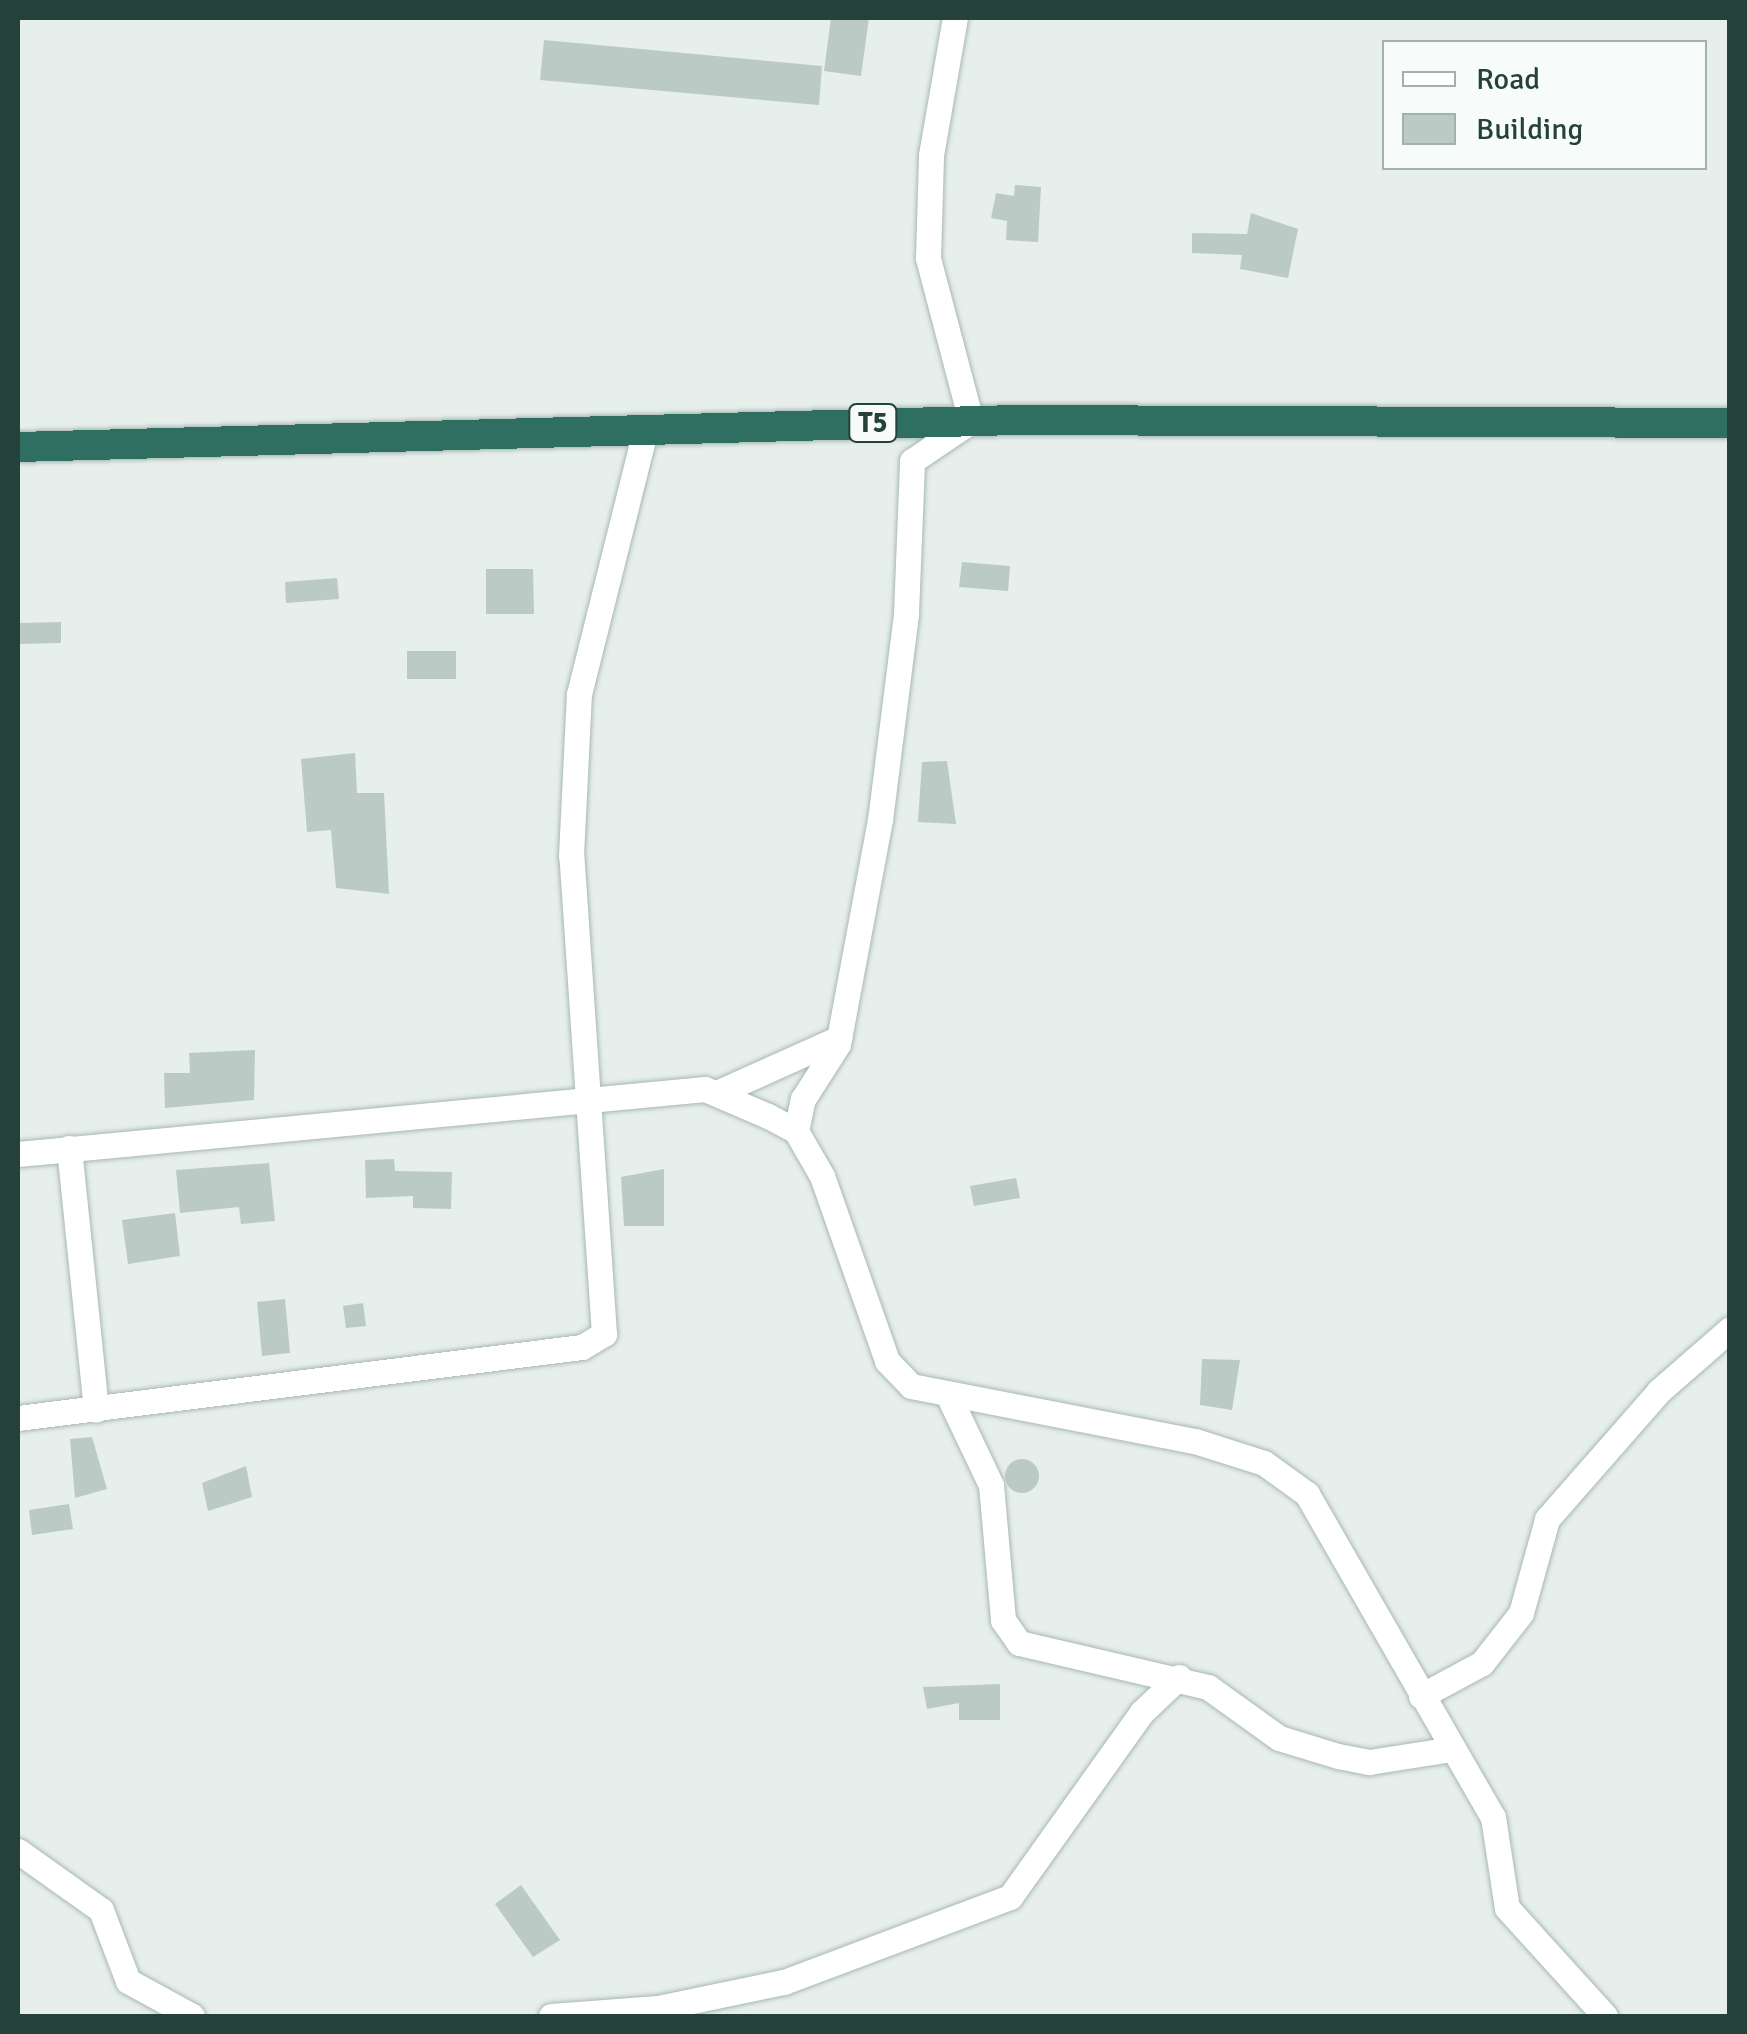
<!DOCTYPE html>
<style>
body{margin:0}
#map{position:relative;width:1747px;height:2034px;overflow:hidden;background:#e6efeb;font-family:Signika,sans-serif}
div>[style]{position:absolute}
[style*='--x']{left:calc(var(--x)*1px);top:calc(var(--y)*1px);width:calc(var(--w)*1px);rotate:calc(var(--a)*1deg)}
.building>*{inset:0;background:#bbcac4}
.round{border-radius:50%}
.roads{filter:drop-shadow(0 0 2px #a8b8b2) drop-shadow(0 0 2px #a8b8b2)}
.street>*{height:25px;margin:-12.5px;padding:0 12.5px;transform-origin:12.5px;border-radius:12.5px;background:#fff}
.highway>*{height:30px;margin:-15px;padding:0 15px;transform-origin:15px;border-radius:15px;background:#2f6f62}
span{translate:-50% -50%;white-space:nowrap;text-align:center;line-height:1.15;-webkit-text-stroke:10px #f7fbf9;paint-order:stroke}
.shield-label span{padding:2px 8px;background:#f7fbf9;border:2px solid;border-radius:8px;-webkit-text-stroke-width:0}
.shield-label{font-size:28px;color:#24423a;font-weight:700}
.frame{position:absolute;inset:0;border:20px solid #24423a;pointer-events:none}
.legend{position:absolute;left:1382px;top:40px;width:325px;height:130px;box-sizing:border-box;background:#f7fbf9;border:2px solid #a3b1ad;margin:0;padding:12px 18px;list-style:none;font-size:30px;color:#24423a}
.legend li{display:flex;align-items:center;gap:20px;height:50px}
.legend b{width:50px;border:2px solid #a3b1ad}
</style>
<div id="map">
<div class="building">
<i style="clip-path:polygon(831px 18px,869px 18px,861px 76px,824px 71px)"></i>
<i style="clip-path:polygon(544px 40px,822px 66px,819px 105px,540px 80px)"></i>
<i style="clip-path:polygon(1015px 185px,1041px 187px,1038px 242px,1006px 240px,1007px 221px,991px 218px,996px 193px,1014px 196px)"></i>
<i style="clip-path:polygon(1251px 213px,1298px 229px,1288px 278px,1240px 269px,1242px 255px,1192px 253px,1192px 233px,1247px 234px)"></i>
<i style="clip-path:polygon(962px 562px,1010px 566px,1008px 591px,959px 587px)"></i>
<i style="clip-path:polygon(486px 569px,533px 569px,534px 614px,486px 614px)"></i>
<i style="clip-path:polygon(337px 578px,339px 599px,286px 603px,285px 582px)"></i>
<i style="clip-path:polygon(61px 622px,61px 643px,18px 644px,18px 623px)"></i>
<i style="clip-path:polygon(407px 651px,456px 651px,456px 679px,407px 679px)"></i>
<i style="clip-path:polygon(355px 753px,357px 793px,384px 793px,389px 894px,336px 888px,331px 830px,307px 832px,301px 759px)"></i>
<i style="clip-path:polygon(947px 761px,956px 824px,918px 822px,922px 762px)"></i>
<i style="clip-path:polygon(255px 1050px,254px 1100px,165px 1108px,164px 1073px,190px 1073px,189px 1053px)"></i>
<i style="clip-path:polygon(394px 1159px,395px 1171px,452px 1172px,451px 1209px,413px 1208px,413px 1196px,366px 1198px,365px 1160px)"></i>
<i style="clip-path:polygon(269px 1163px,275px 1221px,241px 1224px,239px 1207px,180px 1213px,176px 1170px)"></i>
<i style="clip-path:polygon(664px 1169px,664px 1226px,624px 1226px,621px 1177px)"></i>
<i style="clip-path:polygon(1016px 1178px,1020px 1198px,974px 1206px,970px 1186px)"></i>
<i style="clip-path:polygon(175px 1213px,180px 1256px,128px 1264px,122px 1220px)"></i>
<i style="clip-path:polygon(285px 1299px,290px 1353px,262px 1356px,257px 1302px)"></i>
<i style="clip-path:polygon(363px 1303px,366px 1326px,346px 1328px,343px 1306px)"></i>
<i style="clip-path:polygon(1202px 1359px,1240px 1360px,1232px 1410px,1200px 1405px)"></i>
<i style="clip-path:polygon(92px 1437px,107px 1489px,75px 1498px,70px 1439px)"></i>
<i class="round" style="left:1005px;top:1459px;width:34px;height:34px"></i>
<i style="clip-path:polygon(246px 1466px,252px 1497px,208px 1511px,202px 1483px)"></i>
<i style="clip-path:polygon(69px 1504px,73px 1529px,32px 1535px,29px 1510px)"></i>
<i style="clip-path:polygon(1000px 1684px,1000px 1720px,959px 1720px,959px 1703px,927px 1709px,923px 1687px)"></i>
<i style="clip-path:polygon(521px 1885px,560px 1940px,533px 1957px,495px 1904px)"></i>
</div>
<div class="roads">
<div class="street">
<i style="--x:719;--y:1092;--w:132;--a:-24.2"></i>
<i style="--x:796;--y:1131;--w:33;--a:-78"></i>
<i style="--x:803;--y:1099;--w:65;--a:-57.5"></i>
<i style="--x:838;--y:1044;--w:228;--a:-79.4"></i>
<i style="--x:880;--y:820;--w:209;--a:-82.8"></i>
<i style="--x:906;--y:613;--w:152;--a:-87.7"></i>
<i style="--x:912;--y:461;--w:71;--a:-34.1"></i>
<i style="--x:971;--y:421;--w:169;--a:-104.8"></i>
<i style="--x:928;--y:258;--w:103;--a:-88.3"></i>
<i style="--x:931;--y:155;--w:139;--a:-80.1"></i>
<i style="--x:69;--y:1148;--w:263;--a:84.1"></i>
<i style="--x:18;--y:1154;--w:690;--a:-5.4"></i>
<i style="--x:705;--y:1089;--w:69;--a:23.2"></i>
<i style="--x:768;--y:1116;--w:32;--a:28"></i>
<i style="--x:796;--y:1131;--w:52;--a:60"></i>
<i style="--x:822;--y:1176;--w:196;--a:70.6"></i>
<i style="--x:887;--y:1361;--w:35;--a:46"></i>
<i style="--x:911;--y:1386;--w:289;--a:11"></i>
<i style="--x:1195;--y:1441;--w:72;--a:17.7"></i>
<i style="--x:1264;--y:1463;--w:53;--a:35.8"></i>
<i style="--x:1307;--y:1494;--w:373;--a:60.1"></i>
<i style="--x:1493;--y:1817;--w:92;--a:81.3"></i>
<i style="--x:1507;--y:1908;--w:146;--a:47.8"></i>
<i style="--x:950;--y:1399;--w:95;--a:64.5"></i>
<i style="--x:991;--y:1485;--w:136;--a:84.9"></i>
<i style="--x:1003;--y:1620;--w:28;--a:55"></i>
<i style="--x:1019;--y:1643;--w:194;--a:13.1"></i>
<i style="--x:1208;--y:1687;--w:87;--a:35.7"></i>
<i style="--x:1279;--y:1738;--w:62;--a:17"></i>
<i style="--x:1338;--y:1756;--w:32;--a:11"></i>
<i style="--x:1369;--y:1762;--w:84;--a:-8.9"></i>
<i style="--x:18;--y:1418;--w:568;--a:-7.18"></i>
<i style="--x:582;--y:1347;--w:26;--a:-31"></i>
<i style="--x:604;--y:1334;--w:479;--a:-93.9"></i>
<i style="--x:571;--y:856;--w:162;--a:-87.2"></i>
<i style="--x:579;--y:694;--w:274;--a:-75.9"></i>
<i style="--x:1421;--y:1696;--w:69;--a:-28.4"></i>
<i style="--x:1482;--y:1663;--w:63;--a:-52"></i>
<i style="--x:1521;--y:1613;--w:98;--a:-74.5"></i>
<i style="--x:1547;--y:1519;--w:170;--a:-48.8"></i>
<i style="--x:1659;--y:1391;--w:94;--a:-41.1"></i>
<i style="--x:18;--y:1851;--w:102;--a:35.4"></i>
<i style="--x:101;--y:1910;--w:76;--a:69.2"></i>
<i style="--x:128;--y:1981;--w:73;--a:28.7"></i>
<i style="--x:551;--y:2016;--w:107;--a:-4.3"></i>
<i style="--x:658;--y:2008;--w:129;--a:-11.7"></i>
<i style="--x:784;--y:1982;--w:241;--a:-20.6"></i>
<i style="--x:1010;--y:1897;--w:227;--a:-54.5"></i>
<i style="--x:1142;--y:1712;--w:51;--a:-43.4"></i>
</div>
<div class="highway">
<i style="--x:18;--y:447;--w:997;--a:-1.55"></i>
<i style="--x:1015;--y:420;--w:715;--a:0.24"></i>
</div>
</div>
<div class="shield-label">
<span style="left:873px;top:423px">T5</span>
</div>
<div class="frame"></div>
<ul class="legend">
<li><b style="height:12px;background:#fff"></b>Road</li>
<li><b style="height:28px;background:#bbcac4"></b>Building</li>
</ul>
</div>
